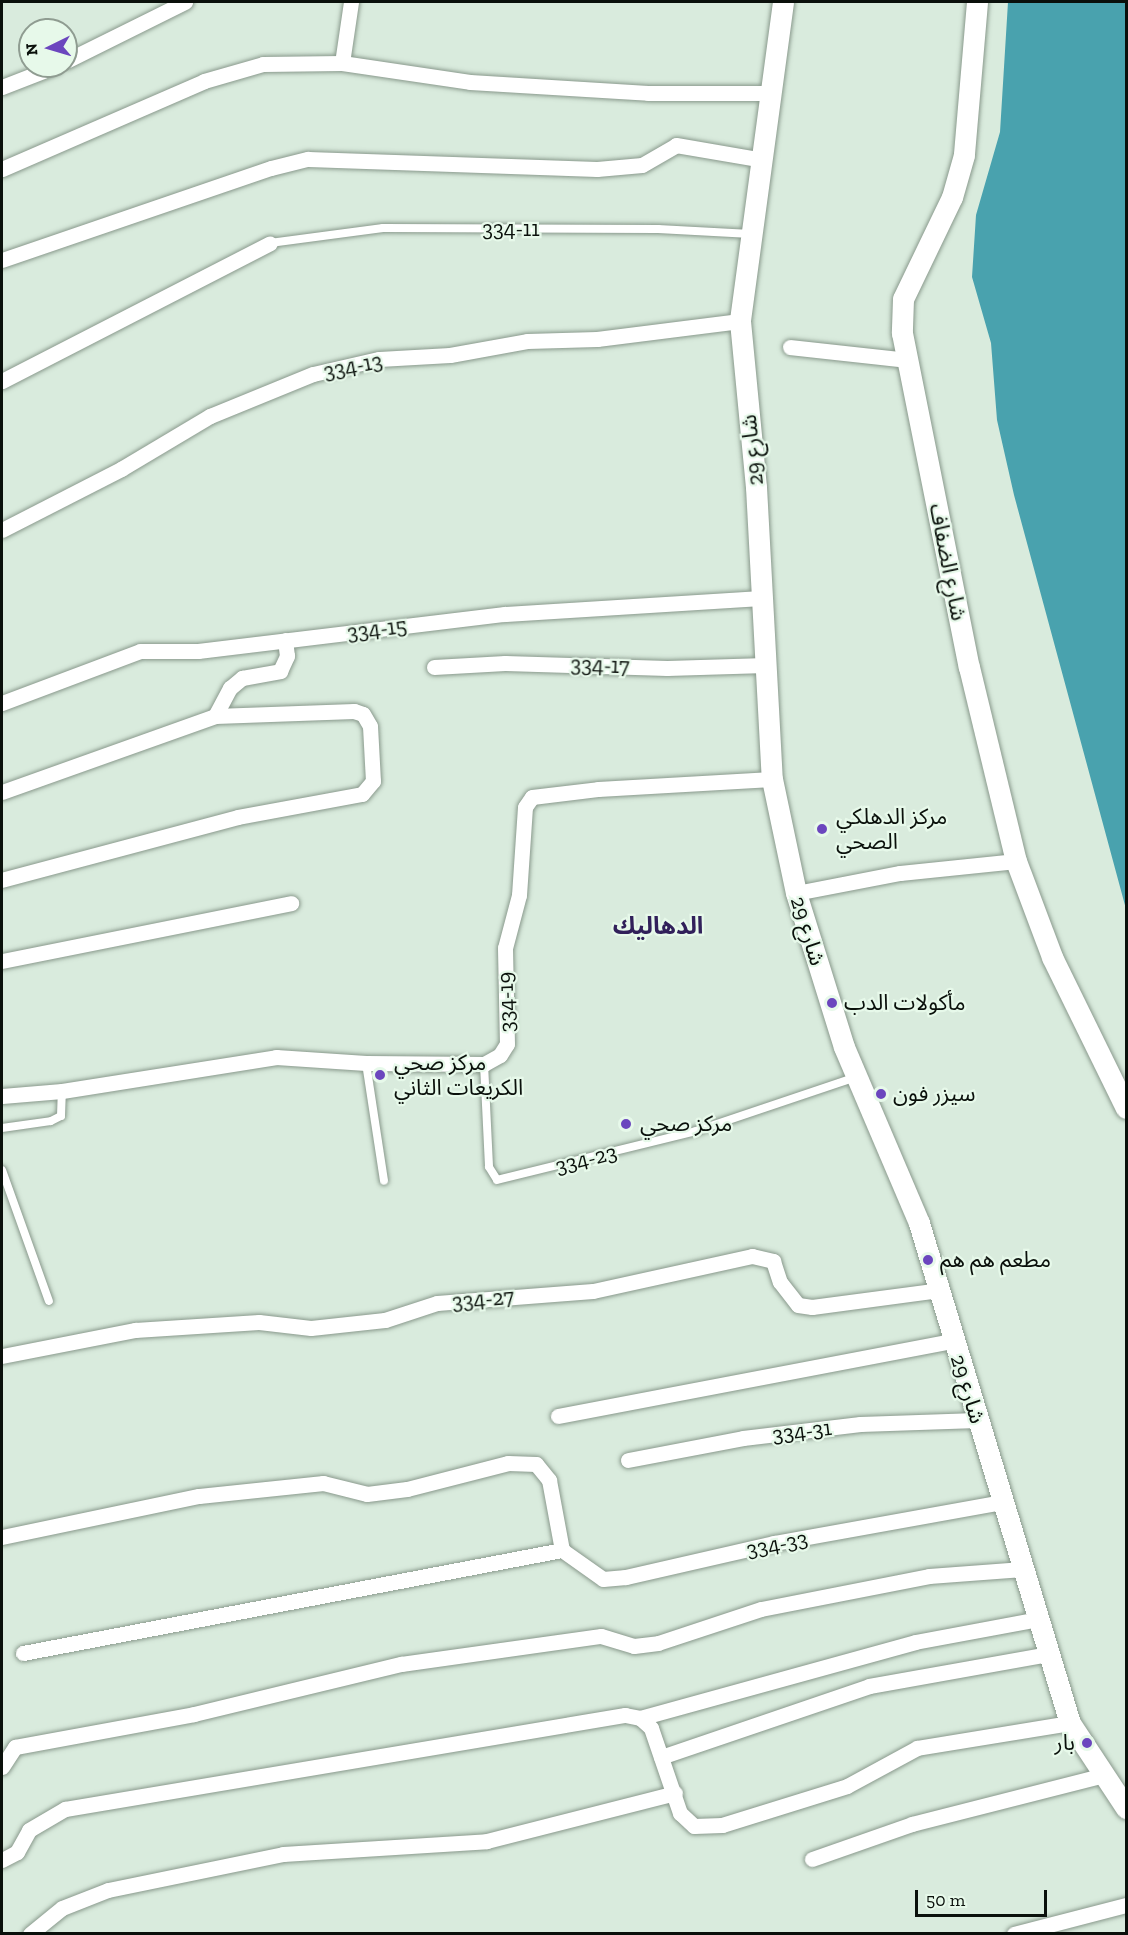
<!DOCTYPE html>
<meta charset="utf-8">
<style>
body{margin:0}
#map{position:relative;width:1128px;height:1935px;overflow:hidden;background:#d9ebdd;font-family:"Zilla Slab","Noto Sans Arabic",serif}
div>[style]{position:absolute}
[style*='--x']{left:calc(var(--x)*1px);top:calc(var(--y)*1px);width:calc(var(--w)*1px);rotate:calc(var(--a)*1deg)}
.water>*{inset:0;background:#49a2ae}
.roads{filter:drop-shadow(0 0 2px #89998c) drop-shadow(0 0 2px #89998c)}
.lane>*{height:8px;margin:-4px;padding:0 4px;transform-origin:4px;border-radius:4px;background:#fff}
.street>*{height:15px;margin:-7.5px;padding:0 7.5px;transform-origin:7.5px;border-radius:7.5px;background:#fff}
.secondary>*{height:21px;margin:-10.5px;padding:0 10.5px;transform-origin:10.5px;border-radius:10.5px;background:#fff}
.dots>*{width:16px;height:16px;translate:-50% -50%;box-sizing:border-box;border:3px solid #e7f9ea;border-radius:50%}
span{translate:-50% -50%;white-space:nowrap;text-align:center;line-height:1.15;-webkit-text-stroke:4.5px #e7f9ea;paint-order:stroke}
.street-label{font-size:22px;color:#0a100b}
.poi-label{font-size:22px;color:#0a100b}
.left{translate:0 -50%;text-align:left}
.right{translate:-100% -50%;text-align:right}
.neighbourhood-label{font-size:24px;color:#31205a;font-weight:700}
.frame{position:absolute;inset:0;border:3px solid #0a100b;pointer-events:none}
.north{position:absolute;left:18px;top:18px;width:60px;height:60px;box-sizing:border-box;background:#e7f9ea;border:2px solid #8f9c91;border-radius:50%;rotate:265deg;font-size:16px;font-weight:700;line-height:24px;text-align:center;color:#0a100b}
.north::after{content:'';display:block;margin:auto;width:21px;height:27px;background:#6b46be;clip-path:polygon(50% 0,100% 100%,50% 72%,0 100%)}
.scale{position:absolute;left:915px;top:1890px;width:132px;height:27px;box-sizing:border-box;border:3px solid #0a100b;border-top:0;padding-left:8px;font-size:18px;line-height:21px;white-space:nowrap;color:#0a100b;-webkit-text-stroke:4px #e7f9ea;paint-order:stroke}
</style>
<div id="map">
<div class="water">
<i style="clip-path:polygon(1008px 2px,1126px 2px,1126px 909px,1014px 495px,997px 420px,991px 343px,972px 277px,976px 215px,1000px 132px)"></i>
</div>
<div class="roads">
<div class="lane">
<i style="--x:270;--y:243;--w:114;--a:-7.6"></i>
<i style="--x:383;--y:228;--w:275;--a:0.2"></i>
<i style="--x:658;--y:229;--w:93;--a:3.1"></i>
<i style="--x:366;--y:1063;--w:119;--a:81.3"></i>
<i style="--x:484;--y:1064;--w:103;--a:87.2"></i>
<i style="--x:489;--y:1167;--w:15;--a:58"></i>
<i style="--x:497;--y:1180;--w:205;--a:-13.8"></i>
<i style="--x:696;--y:1131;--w:169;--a:-18.6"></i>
<i style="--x:2;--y:1128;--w:49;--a:-8.1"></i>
<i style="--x:51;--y:1121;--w:11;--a:-27"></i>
<i style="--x:61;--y:1116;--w:25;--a:-88"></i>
<i style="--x:2;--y:1170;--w:139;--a:70.3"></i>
</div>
<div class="street">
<i style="--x:66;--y:61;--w:133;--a:-26.4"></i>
<i style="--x:342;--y:63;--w:62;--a:-81.6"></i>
<i style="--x:2;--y:87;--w:58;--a:-21.3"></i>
<i style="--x:2;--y:169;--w:220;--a:-23.5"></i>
<i style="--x:204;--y:81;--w:61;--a:-16.1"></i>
<i style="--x:263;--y:64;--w:79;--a:-0.7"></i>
<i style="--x:342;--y:63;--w:129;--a:8.4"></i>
<i style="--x:470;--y:82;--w:178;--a:3.5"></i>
<i style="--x:648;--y:93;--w:122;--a:0"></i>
<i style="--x:2;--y:260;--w:284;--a:-18.9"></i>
<i style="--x:271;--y:168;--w:38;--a:-14"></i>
<i style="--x:308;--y:159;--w:289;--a:2"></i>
<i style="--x:597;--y:169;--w:45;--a:-5.1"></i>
<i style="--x:642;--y:165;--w:39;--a:-30"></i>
<i style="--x:676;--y:145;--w:88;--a:9.8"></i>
<i style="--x:790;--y:347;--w:118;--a:6.3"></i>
<i style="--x:2;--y:381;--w:301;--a:-27.2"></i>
<i style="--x:2;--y:530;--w:134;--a:-27.1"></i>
<i style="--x:121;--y:469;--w:104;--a:-30.8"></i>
<i style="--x:210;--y:416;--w:111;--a:-22.2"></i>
<i style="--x:313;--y:374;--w:68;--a:-12.8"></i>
<i style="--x:379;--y:359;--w:71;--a:-3.2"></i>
<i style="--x:450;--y:355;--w:78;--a:-10.3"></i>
<i style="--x:527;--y:341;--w:70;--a:-1.6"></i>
<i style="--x:597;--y:339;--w:144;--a:-7.2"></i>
<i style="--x:434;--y:667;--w:71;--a:-3.2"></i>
<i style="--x:505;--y:663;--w:162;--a:1.8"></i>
<i style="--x:667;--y:668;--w:99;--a:-1.7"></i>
<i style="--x:2;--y:703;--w:147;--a:-20.6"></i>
<i style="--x:140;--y:651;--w:58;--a:0"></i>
<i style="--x:198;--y:651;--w:309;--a:-6.9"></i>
<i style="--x:505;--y:614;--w:257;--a:-3.6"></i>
<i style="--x:215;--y:716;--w:32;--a:-62"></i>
<i style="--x:230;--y:688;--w:16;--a:-40"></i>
<i style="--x:242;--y:678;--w:39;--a:-10"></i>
<i style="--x:280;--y:671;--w:17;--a:-65"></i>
<i style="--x:287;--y:656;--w:16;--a:-97"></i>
<i style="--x:2;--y:792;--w:226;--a:-19.6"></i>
<i style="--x:215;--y:716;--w:139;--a:-2.1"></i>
<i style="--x:354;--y:711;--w:9;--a:18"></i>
<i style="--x:363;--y:714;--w:14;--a:60"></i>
<i style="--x:370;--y:726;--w:55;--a:86.9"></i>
<i style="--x:373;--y:781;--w:17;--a:130"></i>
<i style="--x:362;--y:794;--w:126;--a:169.5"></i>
<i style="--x:238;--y:817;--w:244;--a:165.1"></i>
<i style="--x:796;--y:893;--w:106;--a:-10.9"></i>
<i style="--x:900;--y:873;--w:117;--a:-5.9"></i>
<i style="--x:2;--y:961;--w:295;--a:-11.3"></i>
<i style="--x:2;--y:1096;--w:60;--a:-4.8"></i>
<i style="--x:62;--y:1091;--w:217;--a:-9"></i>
<i style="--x:276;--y:1057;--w:90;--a:3.8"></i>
<i style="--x:366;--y:1063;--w:118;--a:0.5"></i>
<i style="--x:484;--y:1064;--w:18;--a:-29"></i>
<i style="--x:500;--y:1055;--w:13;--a:-58"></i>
<i style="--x:507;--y:1044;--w:96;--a:-91.2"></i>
<i style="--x:505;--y:948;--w:55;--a:-75.2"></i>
<i style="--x:519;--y:895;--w:88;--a:-86.1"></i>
<i style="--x:525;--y:807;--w:12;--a:-55"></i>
<i style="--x:532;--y:797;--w:66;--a:-6.9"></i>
<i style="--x:598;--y:789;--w:174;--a:-3.3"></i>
<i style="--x:2;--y:1356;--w:136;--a:-11.1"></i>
<i style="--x:135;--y:1330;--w:124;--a:-3.7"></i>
<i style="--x:259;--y:1322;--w:52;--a:6.6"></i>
<i style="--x:311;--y:1328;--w:74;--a:-6.2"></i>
<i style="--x:385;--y:1320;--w:55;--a:-18.1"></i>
<i style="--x:437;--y:1303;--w:156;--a:-4.4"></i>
<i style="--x:593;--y:1291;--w:163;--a:-12.4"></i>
<i style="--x:752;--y:1256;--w:22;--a:13"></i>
<i style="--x:773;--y:1261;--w:22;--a:72"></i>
<i style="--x:780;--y:1282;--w:29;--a:52"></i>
<i style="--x:798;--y:1305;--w:14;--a:8"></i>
<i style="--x:812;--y:1307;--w:128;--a:-7.6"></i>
<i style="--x:558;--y:1416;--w:402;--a:-10.8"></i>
<i style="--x:628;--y:1460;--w:117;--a:-10.8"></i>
<i style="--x:743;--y:1438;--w:118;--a:-6.8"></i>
<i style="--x:860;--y:1424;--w:117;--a:-2"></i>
<i style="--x:2;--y:1537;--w:201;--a:-11.8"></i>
<i style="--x:199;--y:1496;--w:125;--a:-6"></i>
<i style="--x:323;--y:1483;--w:45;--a:14"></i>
<i style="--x:367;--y:1494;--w:40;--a:-7.1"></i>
<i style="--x:407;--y:1489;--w:104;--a:-14.4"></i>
<i style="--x:508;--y:1463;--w:28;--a:2"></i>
<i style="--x:536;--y:1464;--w:21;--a:51"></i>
<i style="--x:549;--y:1480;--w:71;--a:79.5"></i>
<i style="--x:562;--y:1550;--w:50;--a:35.3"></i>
<i style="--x:603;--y:1579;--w:23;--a:-5"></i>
<i style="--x:626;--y:1577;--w:152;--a:-12.9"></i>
<i style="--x:774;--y:1543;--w:232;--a:-10.2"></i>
<i style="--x:23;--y:1653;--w:549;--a:-10.82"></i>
<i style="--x:640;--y:1718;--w:285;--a:-15.4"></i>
<i style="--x:915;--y:1642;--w:125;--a:-10.6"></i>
<i style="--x:661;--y:1757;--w:220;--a:-18.8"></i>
<i style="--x:869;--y:1686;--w:183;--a:-10.1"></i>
<i style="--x:2;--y:1767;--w:24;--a:-57"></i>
<i style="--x:15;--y:1747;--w:182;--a:-10.4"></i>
<i style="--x:194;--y:1714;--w:213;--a:-13.6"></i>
<i style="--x:401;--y:1664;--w:202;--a:-8"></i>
<i style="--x:601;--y:1636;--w:34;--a:17"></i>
<i style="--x:634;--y:1646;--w:24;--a:-7"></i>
<i style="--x:658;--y:1643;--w:108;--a:-18.3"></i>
<i style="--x:761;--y:1609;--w:171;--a:-11.1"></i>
<i style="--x:929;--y:1576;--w:94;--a:-4.3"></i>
<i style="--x:812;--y:1859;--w:106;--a:-19.3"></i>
<i style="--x:912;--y:1824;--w:198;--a:-14.3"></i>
<i style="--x:2;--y:1860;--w:17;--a:-28"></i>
<i style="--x:17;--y:1852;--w:25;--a:-61"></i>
<i style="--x:29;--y:1830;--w:42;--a:-30.3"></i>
<i style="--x:65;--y:1809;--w:568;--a:-9.53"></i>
<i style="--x:625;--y:1715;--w:15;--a:11"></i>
<i style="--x:640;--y:1718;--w:15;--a:42"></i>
<i style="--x:651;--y:1728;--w:90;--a:71.2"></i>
<i style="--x:680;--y:1813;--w:19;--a:43"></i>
<i style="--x:694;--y:1826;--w:28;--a:-2"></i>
<i style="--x:722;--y:1825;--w:131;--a:-17.3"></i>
<i style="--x:847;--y:1786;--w:80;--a:-28.5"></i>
<i style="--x:917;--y:1748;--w:155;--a:-9.3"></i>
<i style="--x:30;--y:1934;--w:41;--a:-39.1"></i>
<i style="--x:62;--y:1908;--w:49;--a:-21.4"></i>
<i style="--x:108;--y:1890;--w:179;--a:-11.6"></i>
<i style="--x:283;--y:1854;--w:204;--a:-3.6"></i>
<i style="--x:487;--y:1841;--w:194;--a:-14.3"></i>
<i style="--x:1014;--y:1934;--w:116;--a:-14.5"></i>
</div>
<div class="secondary">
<i style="--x:783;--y:2;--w:322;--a:97.7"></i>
<i style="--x:740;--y:321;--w:167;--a:84.5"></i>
<i style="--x:756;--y:487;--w:292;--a:86.9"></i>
<i style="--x:772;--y:779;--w:116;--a:78.1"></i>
<i style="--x:796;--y:893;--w:161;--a:72.7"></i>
<i style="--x:844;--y:1047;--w:191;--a:66.9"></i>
<i style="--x:919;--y:1223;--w:522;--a:73.2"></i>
<i style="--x:1070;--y:1723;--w:102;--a:56.6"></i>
<i style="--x:977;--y:2;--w:154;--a:94.9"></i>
<i style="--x:964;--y:155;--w:44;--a:105.9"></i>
<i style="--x:952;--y:197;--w:113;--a:115.7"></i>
<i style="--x:903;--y:299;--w:34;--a:92"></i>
<i style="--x:902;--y:333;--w:341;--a:78.7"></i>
<i style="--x:969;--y:667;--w:200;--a:76.4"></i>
<i style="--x:1016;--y:861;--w:103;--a:69.4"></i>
<i style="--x:1052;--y:957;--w:168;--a:63.9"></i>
</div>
</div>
<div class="dots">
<i style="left:822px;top:829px;background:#6b46be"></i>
<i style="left:832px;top:1003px;background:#6b46be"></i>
<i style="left:380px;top:1075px;background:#6b46be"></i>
<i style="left:881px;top:1094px;background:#6b46be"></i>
<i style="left:626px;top:1124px;background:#6b46be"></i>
<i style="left:928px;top:1260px;background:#6b46be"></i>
<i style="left:1087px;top:1743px;background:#6b46be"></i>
</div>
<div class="street-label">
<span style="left:511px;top:229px">334-11</span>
<span style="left:353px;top:366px;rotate:-11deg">334-13</span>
<span style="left:752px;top:450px;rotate:-96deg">شارع 29</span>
<span style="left:948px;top:562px;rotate:79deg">شارع الضفاف</span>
<span style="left:377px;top:629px;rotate:-7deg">334-15</span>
<span style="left:600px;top:665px;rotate:2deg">334-17</span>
<span style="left:808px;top:931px;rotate:73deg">شارع 29</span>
<span style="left:506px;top:1002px;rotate:-92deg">334-19</span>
<span style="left:586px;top:1159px;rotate:-14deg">334-23</span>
<span style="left:483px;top:1299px;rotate:-5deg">334-27</span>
<span style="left:968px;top:1389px;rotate:73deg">شارع 29</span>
<span style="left:802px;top:1431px;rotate:-7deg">334-31</span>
<span style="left:777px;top:1544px;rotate:-11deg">334-33</span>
</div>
<div class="poi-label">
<span class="left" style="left:836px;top:829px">مركز الدهلكي<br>الصحي</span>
<span class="left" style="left:844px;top:1003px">مأكولات الدب</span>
<span class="left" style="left:394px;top:1075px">مركز صحي<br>الكريعات الثاني</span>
<span class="left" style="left:893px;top:1094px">سيزر فون</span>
<span class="left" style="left:640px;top:1124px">مركز صحي</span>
<span class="left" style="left:940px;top:1260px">مطعم هم هم</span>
<span class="right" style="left:1075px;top:1743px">بار</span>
</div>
<div class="neighbourhood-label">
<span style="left:658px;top:926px">الدهاليك</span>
</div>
<div class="frame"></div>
<div class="north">N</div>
<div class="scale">50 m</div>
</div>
